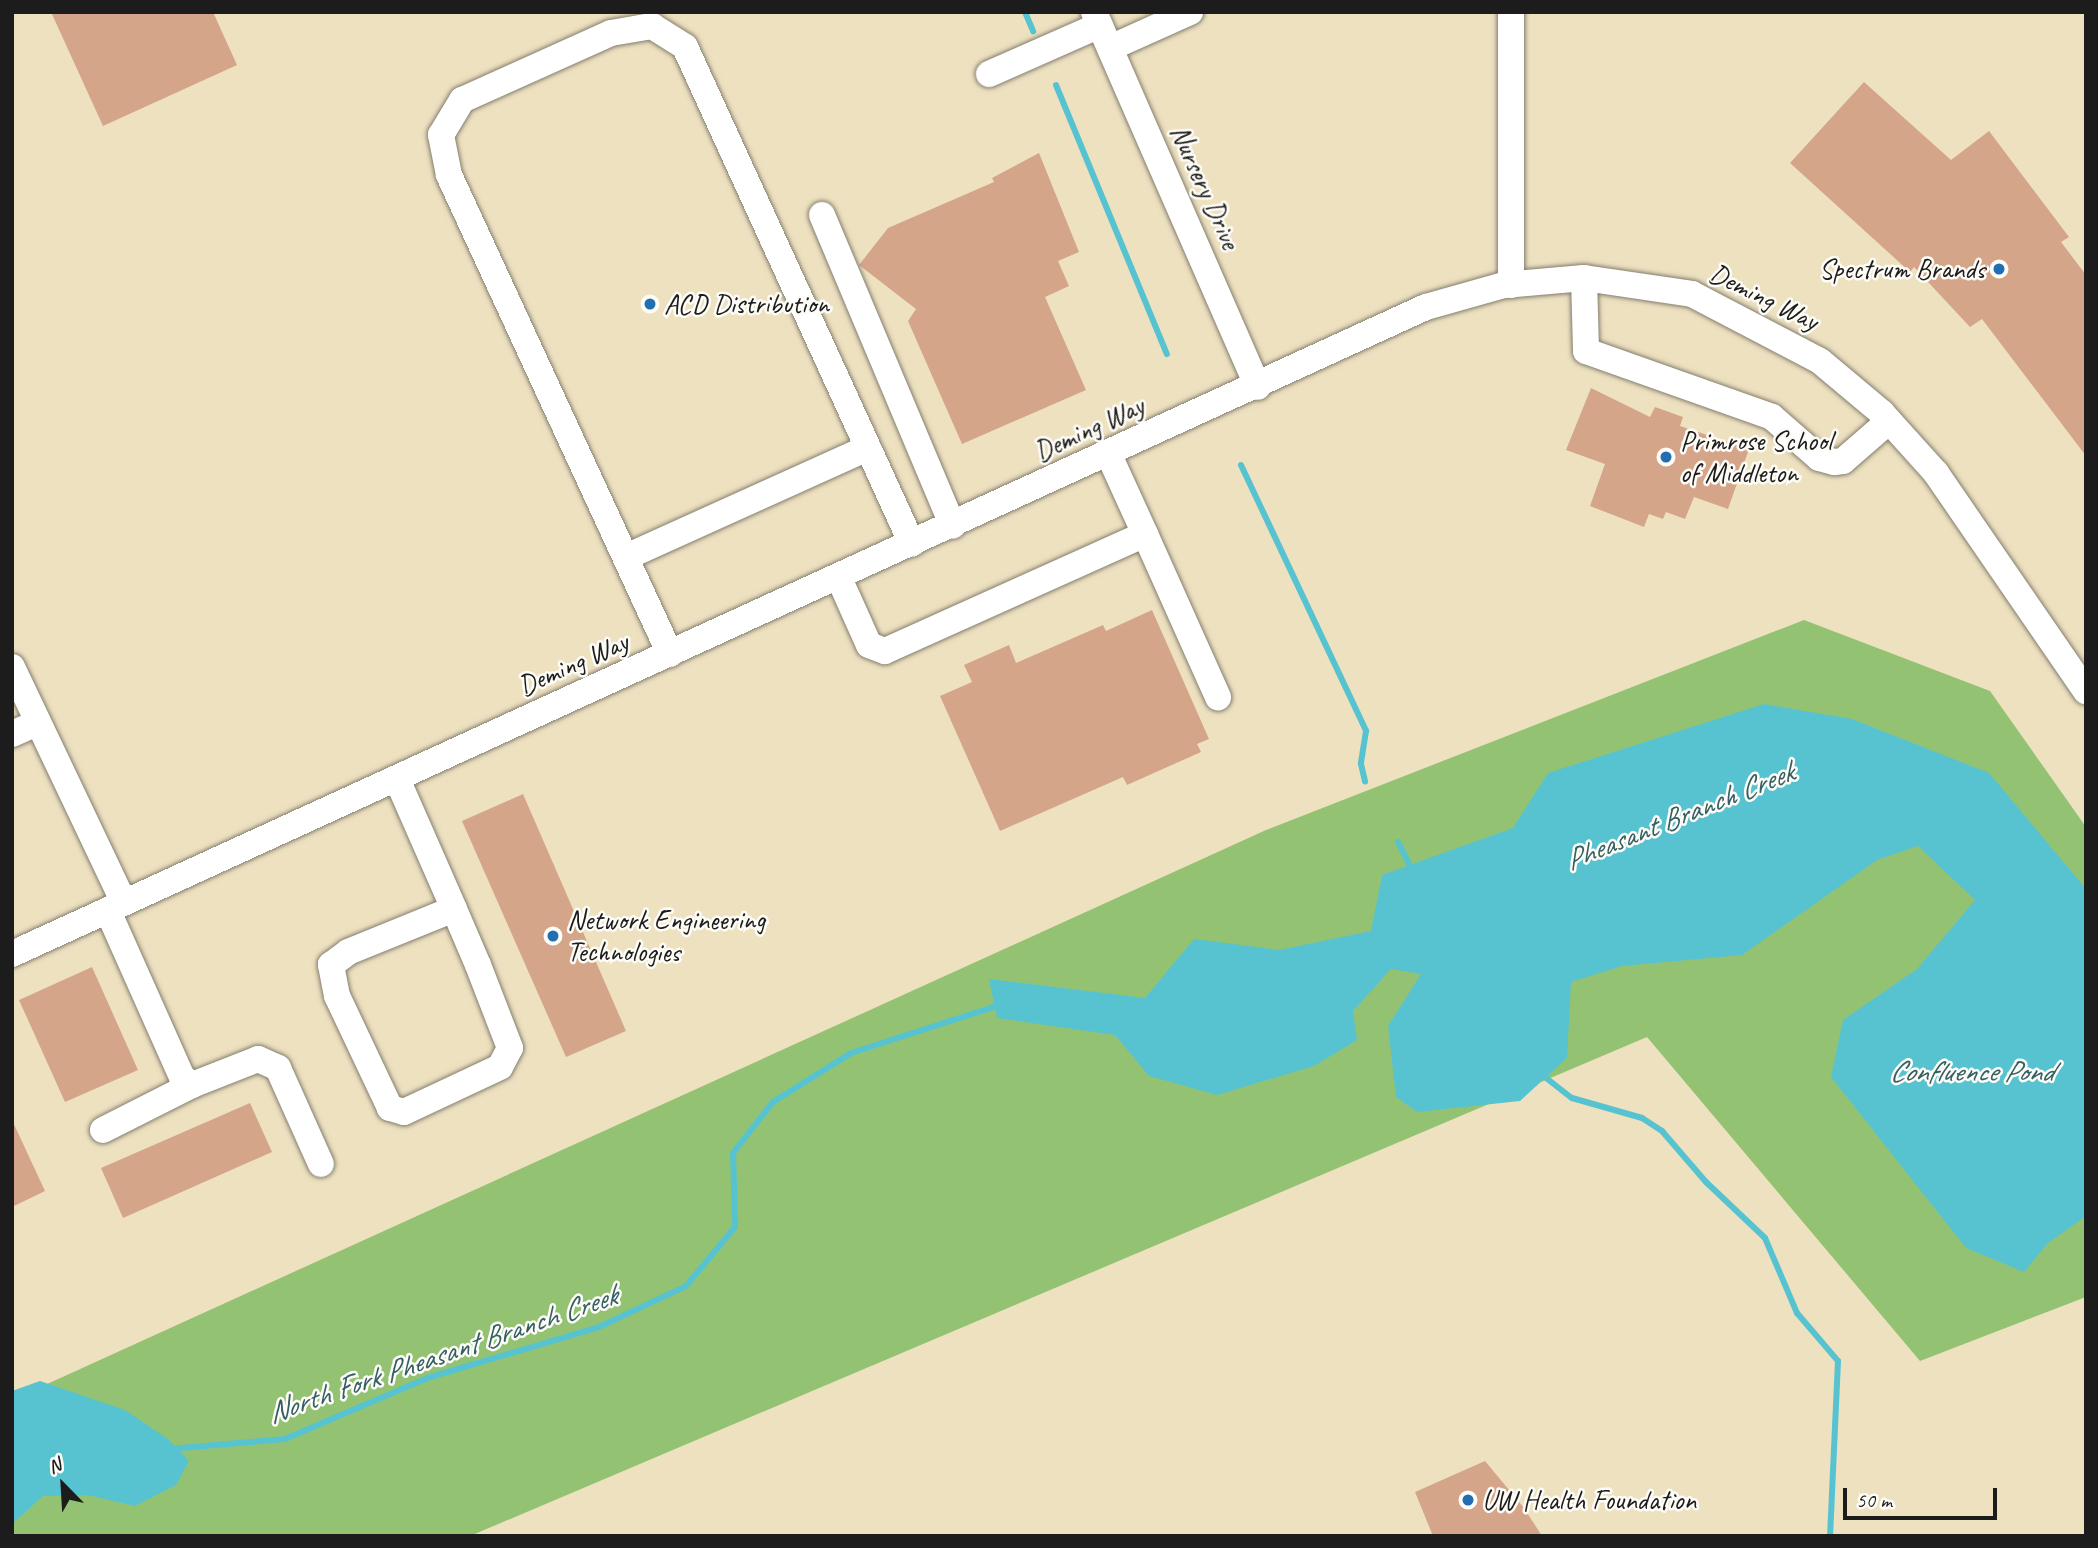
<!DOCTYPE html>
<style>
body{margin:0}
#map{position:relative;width:2098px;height:1548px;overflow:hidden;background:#ede1c0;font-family:Caveat,sans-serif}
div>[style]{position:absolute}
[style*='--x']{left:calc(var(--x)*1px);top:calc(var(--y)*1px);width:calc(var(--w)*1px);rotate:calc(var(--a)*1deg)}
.green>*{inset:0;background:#93c372}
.water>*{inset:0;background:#57c3d1}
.stream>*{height:6px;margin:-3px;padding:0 3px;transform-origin:3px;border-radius:3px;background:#57c3d1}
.building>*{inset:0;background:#d5a58a}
.roads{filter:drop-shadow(0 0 2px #847e6e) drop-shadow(0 0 2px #847e6e)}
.minor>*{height:26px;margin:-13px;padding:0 13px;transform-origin:13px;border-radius:13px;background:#fff}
.dots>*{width:19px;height:19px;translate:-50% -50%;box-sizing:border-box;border:4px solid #fdfcf7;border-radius:50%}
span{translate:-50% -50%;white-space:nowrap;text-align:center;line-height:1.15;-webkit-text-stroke:5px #fdfcf7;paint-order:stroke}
.street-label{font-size:28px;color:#1c1c1c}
.poi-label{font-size:28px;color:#1c1c1c}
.right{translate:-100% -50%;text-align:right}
.left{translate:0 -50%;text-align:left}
.water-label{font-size:30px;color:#345f64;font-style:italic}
.frame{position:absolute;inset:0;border:14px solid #1c1c1c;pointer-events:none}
.north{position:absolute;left:28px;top:1450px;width:70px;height:70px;-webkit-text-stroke:5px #fdfcf7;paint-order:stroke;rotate:336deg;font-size:19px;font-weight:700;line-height:28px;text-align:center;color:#1c1c1c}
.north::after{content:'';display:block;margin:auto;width:24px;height:32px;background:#1c1c1c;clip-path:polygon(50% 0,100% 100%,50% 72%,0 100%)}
.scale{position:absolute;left:1843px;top:1488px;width:154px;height:32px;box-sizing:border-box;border:4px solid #1c1c1c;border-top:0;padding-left:9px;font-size:21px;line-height:24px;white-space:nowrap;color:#1c1c1c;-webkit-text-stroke:5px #fdfcf7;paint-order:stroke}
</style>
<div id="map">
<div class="green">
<i style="clip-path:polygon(1804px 620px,1990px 691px,2086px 827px,2086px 1297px,1920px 1361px,1647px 1037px,470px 1536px,12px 1536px,12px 1400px,1266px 830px)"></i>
</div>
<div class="water">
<i style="clip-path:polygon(1764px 704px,1852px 719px,1989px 773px,2086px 889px,2086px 1216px,2048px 1243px,2024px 1272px,1966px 1248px,1831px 1077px,1843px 1020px,1917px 969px,1975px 900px,1918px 846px,1877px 860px,1742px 955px,1622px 966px,1571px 982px,1567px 1058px,1520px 1101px,1417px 1112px,1396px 1097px,1388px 1026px,1421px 974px,1391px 969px,1353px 1011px,1357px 1040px,1314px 1066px,1217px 1095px,1149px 1076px,1115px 1035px,997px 1018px,989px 979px,1145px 998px,1194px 939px,1279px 950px,1371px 931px,1382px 875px,1513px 828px,1548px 773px)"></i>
<i style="clip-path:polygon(40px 1381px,125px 1410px,168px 1439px,189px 1461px,176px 1485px,135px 1506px,88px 1495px,43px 1496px,12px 1524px,12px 1391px)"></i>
</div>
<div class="stream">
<i style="--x:1025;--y:12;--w:21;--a:67"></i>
<i style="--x:1056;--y:85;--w:291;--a:67.6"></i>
<i style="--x:1241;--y:465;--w:294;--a:64.8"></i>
<i style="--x:1366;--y:731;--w:33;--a:99"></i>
<i style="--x:1361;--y:764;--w:18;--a:77"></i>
<i style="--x:1398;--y:842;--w:34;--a:63"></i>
<i style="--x:1541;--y:1074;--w:39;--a:38"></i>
<i style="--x:1572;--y:1098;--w:73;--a:15.9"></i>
<i style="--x:1642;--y:1118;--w:24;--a:33"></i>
<i style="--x:1662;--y:1131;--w:67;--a:49.2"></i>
<i style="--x:1706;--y:1182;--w:81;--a:43.5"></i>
<i style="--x:1765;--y:1238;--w:82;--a:66.9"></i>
<i style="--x:1797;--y:1313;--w:63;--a:49.5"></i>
<i style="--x:1838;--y:1361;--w:175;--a:92.6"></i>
<i style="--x:169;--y:1449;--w:116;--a:-4.9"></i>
<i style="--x:285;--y:1439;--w:155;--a:-23.2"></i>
<i style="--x:427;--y:1378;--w:179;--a:-16.5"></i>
<i style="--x:599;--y:1327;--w:96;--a:-25.2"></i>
<i style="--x:686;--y:1286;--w:77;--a:-50.3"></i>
<i style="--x:735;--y:1227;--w:74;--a:-91.5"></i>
<i style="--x:733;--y:1153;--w:65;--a:-51.9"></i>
<i style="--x:773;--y:1102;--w:92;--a:-32.1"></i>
<i style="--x:851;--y:1053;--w:157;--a:-17.9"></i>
</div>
<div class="building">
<i style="clip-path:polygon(51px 12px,213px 12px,237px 65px,103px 126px)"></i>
<i style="clip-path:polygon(1864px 82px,1951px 160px,1989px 131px,2069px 237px,2061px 242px,2086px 275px,2086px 456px,1982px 319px,1970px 327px,1914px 267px,1910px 272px,1790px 163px)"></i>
<i style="clip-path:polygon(1039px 153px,1079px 252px,1058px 261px,1069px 286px,1045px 297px,1086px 390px,962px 444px,908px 321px,916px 309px,859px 265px,888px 228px,994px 182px,992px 178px)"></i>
<i style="clip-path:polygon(1591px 388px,1650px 417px,1655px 407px,1683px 417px,1680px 426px,1749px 449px,1728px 509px,1694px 497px,1685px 519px,1666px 512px,1663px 519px,1649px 514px,1644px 527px,1590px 506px,1605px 464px,1566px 450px)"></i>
<i style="clip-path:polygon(1152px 610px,1209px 739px,1197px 744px,1201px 752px,1127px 785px,1123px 777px,1000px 831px,940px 696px,972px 682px,964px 665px,1009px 645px,1016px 663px,1103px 625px,1106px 631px)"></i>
<i style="clip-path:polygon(523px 794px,626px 1031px,566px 1057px,462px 821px)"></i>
<i style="clip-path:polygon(92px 967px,138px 1070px,65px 1102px,19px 1000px)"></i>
<i style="clip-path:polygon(250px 1103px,272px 1152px,123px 1218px,101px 1168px)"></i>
<i style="clip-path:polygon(12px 1120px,45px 1191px,12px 1207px)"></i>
<i style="clip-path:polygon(1485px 1461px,1524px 1508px,1542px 1536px,1433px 1536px,1415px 1492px)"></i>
</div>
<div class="roads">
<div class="minor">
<i style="--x:1094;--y:12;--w:409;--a:66.4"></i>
<i style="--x:1110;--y:48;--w:88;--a:-24.2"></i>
<i style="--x:989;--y:74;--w:121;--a:-23.8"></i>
<i style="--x:822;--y:215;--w:337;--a:67.2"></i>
<i style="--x:1584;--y:278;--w:73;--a:88.4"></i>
<i style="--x:1586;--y:351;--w:197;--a:19.5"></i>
<i style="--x:1772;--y:417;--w:62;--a:41.1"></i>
<i style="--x:1819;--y:458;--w:16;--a:15"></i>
<i style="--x:1834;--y:462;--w:9;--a:-6"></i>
<i style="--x:1843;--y:461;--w:61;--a:-41"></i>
<i style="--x:1511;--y:285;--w:273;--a:-90"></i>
<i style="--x:1109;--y:455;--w:87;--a:65.5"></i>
<i style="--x:626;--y:557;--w:265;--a:-24.3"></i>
<i style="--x:839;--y:578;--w:73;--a:65.9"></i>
<i style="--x:869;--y:645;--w:17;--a:21"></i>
<i style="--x:885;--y:651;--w:285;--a:-24.2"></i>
<i style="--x:1145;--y:534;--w:179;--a:65.9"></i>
<i style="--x:670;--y:654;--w:528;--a:-114.77"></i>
<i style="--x:449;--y:175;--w:41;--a:-101.3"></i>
<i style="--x:441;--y:135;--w:41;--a:-59"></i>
<i style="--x:462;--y:100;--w:163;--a:-24.2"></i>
<i style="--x:611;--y:33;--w:42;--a:-9.7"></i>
<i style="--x:652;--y:26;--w:39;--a:32"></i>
<i style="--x:685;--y:47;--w:546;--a:65.45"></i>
<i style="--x:12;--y:667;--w:261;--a:64.6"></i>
<i style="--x:12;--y:734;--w:27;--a:-24"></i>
<i style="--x:397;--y:779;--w:142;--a:66.3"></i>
<i style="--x:454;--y:909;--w:61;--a:66.8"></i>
<i style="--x:478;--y:965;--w:89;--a:68.9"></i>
<i style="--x:510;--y:1048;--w:21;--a:118"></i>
<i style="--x:500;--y:1067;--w:106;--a:154.9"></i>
<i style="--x:404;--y:1112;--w:15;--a:-164"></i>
<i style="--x:390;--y:1108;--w:124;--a:-115.3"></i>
<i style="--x:337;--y:996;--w:32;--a:-101"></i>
<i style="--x:331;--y:965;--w:21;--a:-37"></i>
<i style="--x:348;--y:952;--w:114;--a:-22.1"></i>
<i style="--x:108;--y:911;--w:182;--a:66"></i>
<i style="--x:182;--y:1077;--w:13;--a:39"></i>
<i style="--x:192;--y:1085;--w:71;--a:-21.5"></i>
<i style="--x:258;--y:1059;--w:22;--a:24"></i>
<i style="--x:278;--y:1068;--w:105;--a:65.9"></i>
<i style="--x:12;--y:954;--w:1555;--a:-24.59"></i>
<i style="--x:1426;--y:307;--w:81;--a:-15.8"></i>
<i style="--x:1504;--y:285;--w:80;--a:-5"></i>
<i style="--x:1584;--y:278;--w:109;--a:8.4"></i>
<i style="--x:1692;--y:294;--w:144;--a:27.6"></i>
<i style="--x:1820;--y:361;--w:81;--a:40"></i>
<i style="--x:1882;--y:413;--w:81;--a:48"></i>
<i style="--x:1936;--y:473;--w:265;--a:55.5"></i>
<i style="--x:103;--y:1130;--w:100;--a:-26.8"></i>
</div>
</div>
<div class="dots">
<i style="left:1999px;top:269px;background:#1f6fb2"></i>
<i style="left:650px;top:304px;background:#1f6fb2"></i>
<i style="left:1666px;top:457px;background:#1f6fb2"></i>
<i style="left:553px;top:936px;background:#1f6fb2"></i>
<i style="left:1468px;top:1500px;background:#1f6fb2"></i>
</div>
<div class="street-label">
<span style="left:1205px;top:187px;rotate:66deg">Nursery Drive</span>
<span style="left:1764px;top:297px;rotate:26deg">Deming Way</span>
<span style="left:1089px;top:429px;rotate:-25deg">Deming Way</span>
<span style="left:573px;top:664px;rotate:-24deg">Deming Way</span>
</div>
<div class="poi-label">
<span class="right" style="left:1985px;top:269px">Spectrum Brands</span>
<span class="left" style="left:664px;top:304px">ACD Distribution</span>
<span class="left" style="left:1680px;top:457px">Primrose School<br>of Middleton</span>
<span class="left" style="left:567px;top:936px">Network Engineering<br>Technologies</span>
<span class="left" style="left:1482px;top:1500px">UW Health Foundation</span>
</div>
<div class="water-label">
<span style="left:1679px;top:816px;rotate:-22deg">Pheasant Branch Creek</span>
<span style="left:1971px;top:1071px">Confluence Pond</span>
<span style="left:442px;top:1354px;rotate:-19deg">North Fork Pheasant Branch Creek</span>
</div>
<div class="frame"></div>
<div class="north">N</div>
<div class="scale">50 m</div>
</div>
